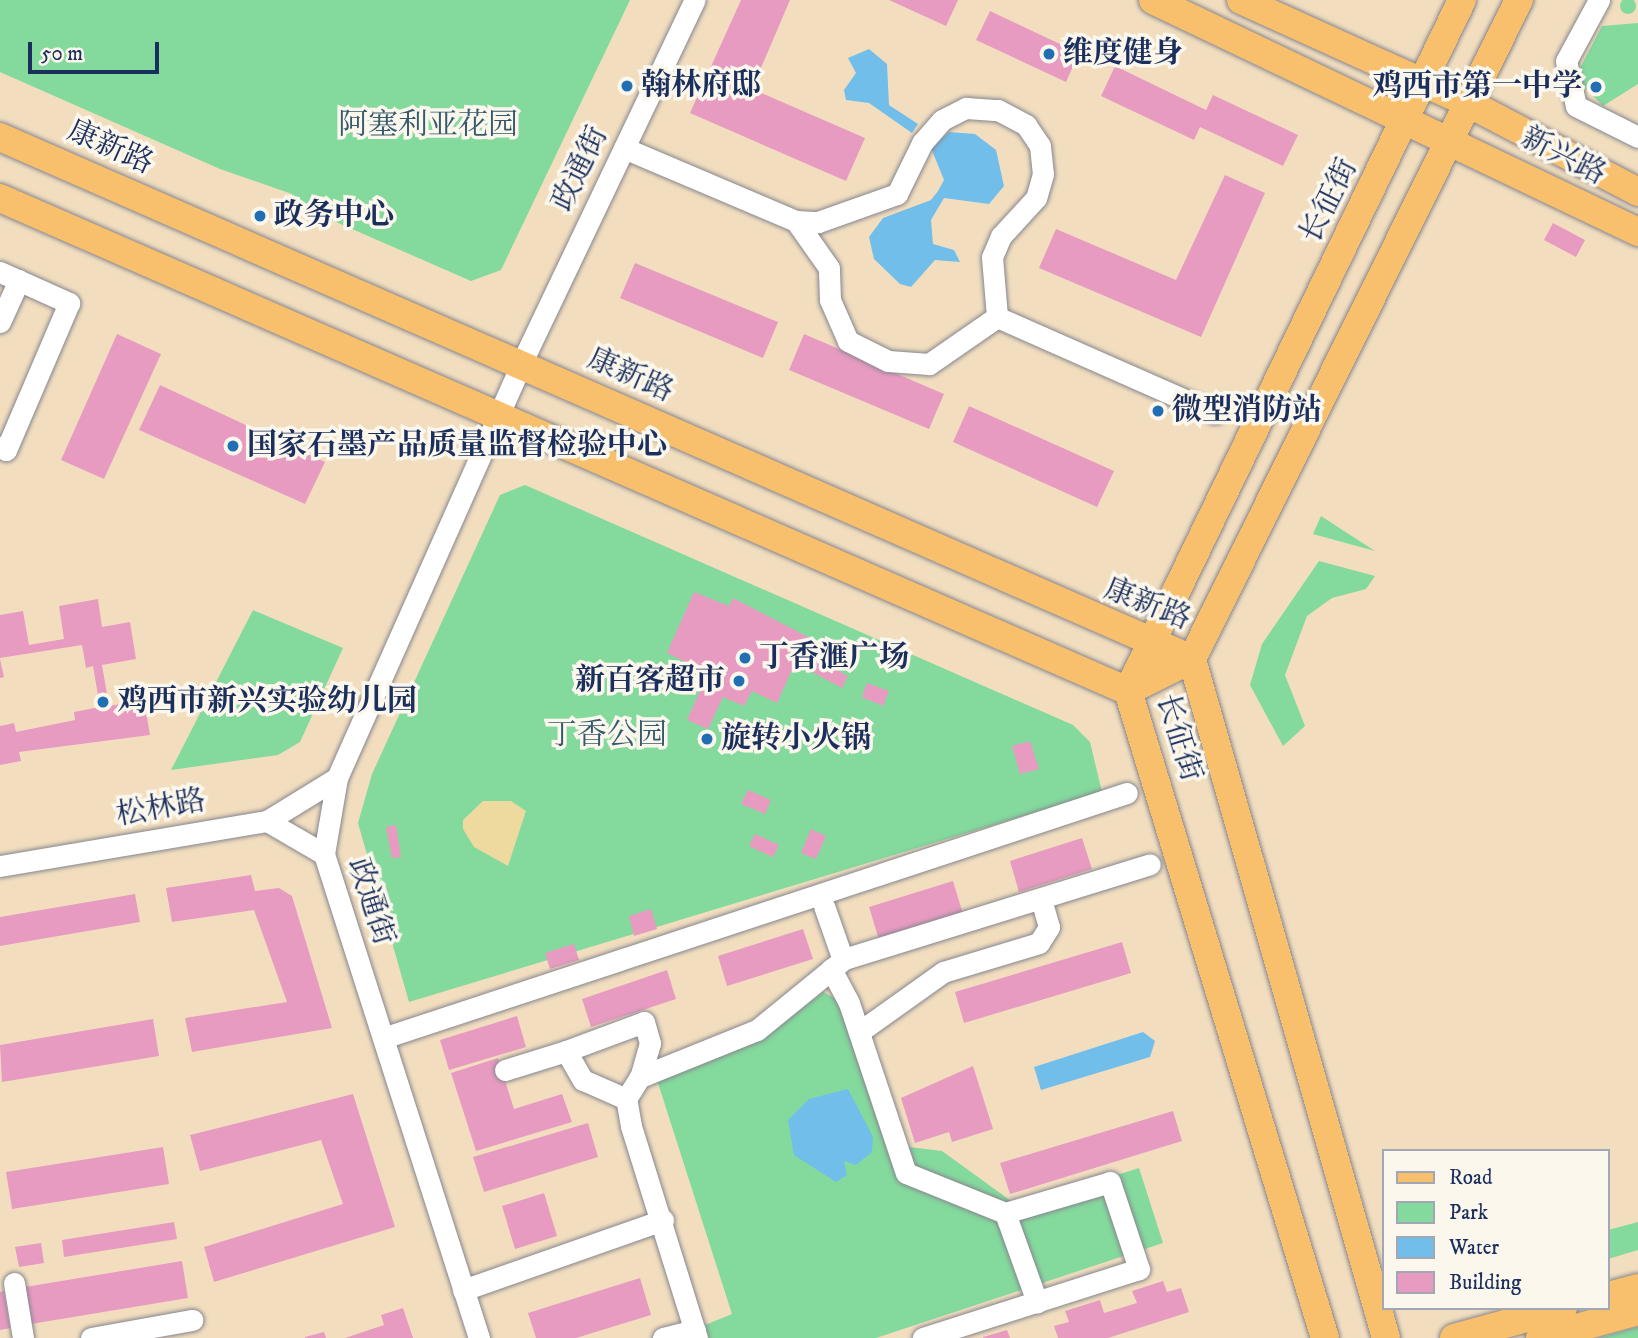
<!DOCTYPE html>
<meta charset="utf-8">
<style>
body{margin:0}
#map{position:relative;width:1638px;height:1338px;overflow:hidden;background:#f2debf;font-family:"IM FELL DW Pica","Noto Serif SC",serif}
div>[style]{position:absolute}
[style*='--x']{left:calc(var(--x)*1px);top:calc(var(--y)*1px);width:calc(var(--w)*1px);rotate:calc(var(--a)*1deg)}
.green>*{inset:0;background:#84d99d}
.round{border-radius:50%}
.sand>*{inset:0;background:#eeda9e}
.water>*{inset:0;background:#71beeb}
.building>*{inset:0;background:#e89bc1}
.roads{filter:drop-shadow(0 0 2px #86868e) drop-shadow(0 0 2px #86868e)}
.minor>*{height:21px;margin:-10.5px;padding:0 10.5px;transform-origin:10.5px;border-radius:10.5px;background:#fff}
.major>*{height:28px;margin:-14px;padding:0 14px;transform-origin:14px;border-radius:14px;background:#f8bf6c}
.dots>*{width:19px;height:19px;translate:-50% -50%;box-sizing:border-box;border:4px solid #fbf7ec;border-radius:50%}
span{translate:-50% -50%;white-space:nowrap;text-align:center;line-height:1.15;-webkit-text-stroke:7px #fbf7ec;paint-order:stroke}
.poi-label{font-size:30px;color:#1b2f5e;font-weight:700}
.left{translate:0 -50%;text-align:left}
.right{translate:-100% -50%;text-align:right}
.park-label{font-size:30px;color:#355a6e}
.street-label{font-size:30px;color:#1b2f5e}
.legend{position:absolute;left:1382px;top:1149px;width:228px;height:161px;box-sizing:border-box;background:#fbf7ec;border:2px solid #a1a7b3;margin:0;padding:9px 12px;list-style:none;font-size:21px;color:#1b2f5e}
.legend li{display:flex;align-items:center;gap:14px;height:35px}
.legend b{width:35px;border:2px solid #a1a7b3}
.scale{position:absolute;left:28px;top:42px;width:131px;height:32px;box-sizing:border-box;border:4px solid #1b2f5e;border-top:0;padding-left:9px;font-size:21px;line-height:24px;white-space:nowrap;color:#1b2f5e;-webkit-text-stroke:5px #fbf7ec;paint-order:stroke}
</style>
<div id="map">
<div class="green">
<i class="round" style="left:1620px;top:-2px;width:16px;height:16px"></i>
<i style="clip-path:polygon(0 0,630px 0,501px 270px,471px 281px,320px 215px,292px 194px,220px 169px,0 72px)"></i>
<i style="clip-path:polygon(1638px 23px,1638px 84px,1603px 106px,1581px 84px,1579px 70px,1602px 26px)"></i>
<i style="clip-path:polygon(525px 485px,1073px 725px,1090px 742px,1102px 792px,409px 1002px,358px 823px,372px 774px,500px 495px)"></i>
<i style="clip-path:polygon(1321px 516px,1341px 529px,1375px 551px,1313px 534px)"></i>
<i style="clip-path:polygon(1319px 561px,1375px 576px,1366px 589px,1332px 598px,1307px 616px,1285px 675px,1305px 726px,1283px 746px,1250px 685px,1262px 644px)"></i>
<i style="clip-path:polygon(253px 610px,343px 648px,300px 742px,278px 755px,171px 770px)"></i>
<i style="clip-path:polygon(823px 992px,844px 1003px,909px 1147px,942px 1151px,1018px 1206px,1139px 1168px,1163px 1243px,876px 1338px,709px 1338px,705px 1325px,732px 1314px,657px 1080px,766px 1037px)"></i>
<i style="clip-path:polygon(1638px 1222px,1638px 1250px,1608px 1259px,1608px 1230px)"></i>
<i style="clip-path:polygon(1638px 1327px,1638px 1338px,1599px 1338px)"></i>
</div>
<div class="sand">
<i style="clip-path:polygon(483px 801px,511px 801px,526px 811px,508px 866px,474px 847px,463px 829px,463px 820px)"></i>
</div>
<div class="water">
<i style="clip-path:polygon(869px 49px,887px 64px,889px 105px,918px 124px,912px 133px,869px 103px,846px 100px,844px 90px,856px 73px,848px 58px)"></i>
<i style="clip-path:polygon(949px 132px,975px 134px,996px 150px,1004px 186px,989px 204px,944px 198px,931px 220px,933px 244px,954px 250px,960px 262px,935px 260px,911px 287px,900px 284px,874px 259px,869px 237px,883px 218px,931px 200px,938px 191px,944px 180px,931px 148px)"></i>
<i style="clip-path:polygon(1143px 1032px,1155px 1041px,1150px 1057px,1041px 1090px,1034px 1067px)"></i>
<i style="clip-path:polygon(848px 1089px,873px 1137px,872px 1152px,856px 1165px,844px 1161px,847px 1175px,836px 1182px,794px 1155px,788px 1120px,809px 1099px)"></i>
</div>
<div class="building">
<i style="clip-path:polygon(741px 0,790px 0,752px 89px,865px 138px,846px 181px,690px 113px)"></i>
<i style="clip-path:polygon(889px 0,958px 0,946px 26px)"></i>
<i style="clip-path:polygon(990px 11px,1079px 53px,1066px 82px,976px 40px)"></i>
<i style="clip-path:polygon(1115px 66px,1206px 110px,1213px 95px,1298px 135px,1283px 166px,1200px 127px,1194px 140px,1101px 96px)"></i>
<i style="clip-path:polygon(1225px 175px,1265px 193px,1201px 337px,1039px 268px,1056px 229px,1176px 280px)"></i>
<i style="clip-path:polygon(1553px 223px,1585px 240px,1576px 257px,1544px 240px)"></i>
<i style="clip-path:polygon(635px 263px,778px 322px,763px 358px,620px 298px)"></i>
<i style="clip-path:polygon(117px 334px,161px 354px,104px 479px,61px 460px)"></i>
<i style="clip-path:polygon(804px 334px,944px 394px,929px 429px,789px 370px)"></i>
<i style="clip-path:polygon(160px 385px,325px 462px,305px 504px,139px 430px)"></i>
<i style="clip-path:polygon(969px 406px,1114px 471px,1097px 507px,953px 442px)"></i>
<i style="clip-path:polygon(694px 592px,729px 606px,733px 598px,810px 638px,803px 653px,848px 676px,842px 688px,795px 663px,777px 703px,752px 691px,744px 706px,723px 697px,708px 729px,687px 720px,708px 673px,667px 653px)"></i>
<i style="clip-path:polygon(98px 599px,102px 627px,130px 622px,136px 659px,102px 665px,109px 706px,144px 700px,150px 735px,19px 752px,21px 761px,0 765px,0 726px,14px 723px,16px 732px,75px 720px,74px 712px,100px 707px,93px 666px,86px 668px,82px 645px,0 658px,0 615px,23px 611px,29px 645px,64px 639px,59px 606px)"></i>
<i style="clip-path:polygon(0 659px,4px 677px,0 678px)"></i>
<i style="clip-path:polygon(867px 683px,889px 691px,883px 706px,862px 697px)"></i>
<i style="clip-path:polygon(1030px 741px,1039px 769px,1020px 774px,1012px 746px)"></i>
<i style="clip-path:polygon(748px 790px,771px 800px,765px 814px,741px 804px)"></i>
<i style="clip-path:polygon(396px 825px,401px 857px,392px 858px,386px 827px)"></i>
<i style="clip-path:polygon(811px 829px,826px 836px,816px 859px,801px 853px)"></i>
<i style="clip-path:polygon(755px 834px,779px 845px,773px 857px,749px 846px)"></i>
<i style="clip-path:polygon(1082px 838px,1092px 869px,1019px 892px,1010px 861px)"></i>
<i style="clip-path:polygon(251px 875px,255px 891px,279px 888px,292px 896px,332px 1028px,192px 1052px,185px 1018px,287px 1002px,254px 910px,172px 922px,166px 888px)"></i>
<i style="clip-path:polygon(953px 881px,963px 914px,879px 940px,869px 907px)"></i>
<i style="clip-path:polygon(135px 894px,140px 922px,0 946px,0 917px)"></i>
<i style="clip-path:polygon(651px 909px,657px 929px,634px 936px,629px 916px)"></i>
<i style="clip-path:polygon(803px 929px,813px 959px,727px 986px,718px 956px)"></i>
<i style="clip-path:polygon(1122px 942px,1131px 973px,964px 1023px,955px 992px)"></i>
<i style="clip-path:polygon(574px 944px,579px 960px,550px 969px,545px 953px)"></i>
<i style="clip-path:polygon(667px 970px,676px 999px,591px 1027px,582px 999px)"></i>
<i style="clip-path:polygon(517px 1016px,526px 1047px,449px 1070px,440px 1040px)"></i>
<i style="clip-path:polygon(153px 1019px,159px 1056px,2px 1082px,0 1045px)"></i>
<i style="clip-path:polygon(498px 1058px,514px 1109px,562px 1094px,572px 1122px,476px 1151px,451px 1073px)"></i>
<i style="clip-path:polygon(973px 1066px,993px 1129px,952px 1142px,949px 1132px,915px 1143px,901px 1098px)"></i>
<i style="clip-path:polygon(353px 1094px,395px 1227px,214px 1282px,204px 1247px,343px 1204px,321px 1140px,200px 1171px,190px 1135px)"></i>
<i style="clip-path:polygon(1173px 1111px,1182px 1141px,1010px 1194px,1000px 1163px)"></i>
<i style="clip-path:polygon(588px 1123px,598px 1157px,484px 1192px,473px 1157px)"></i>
<i style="clip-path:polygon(163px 1147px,169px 1184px,12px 1209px,6px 1172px)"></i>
<i style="clip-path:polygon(544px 1193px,557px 1236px,515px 1249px,502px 1206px)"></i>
<i style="clip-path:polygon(174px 1222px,177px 1239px,64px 1257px,62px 1240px)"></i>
<i style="clip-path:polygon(41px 1243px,44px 1263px,19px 1267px,15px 1247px)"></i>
<i style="clip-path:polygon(182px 1261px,188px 1298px,31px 1324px,25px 1287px)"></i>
<i style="clip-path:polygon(640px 1278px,651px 1315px,576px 1338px,536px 1338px,528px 1313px)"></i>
<i style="clip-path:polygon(1163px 1281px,1167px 1292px,1181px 1288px,1189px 1312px,1108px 1338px,1058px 1338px,1054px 1326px,1069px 1322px,1065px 1311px,1100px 1300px,1104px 1313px,1137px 1303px,1132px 1291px)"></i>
<i style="clip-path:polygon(4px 1291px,10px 1328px,0 1330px,0 1292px)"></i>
<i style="clip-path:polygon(403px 1308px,413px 1338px,345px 1338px,384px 1325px,381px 1315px)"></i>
<i style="clip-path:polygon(1007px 1330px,1010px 1338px,983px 1338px,983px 1337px)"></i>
<i style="clip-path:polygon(324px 1332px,326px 1338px,305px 1338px,305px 1337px)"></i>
</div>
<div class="roads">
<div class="minor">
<i style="--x:1599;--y:0;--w:69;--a:118.4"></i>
<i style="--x:1566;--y:61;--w:46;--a:77.5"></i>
<i style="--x:1576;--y:106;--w:69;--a:26.6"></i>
<i style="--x:624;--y:148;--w:187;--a:23"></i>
<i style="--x:796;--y:221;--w:22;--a:3"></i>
<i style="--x:818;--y:222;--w:84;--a:-19.5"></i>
<i style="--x:897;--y:194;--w:57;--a:-63.9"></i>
<i style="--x:922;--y:143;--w:30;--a:-49"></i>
<i style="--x:942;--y:120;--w:27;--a:-27"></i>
<i style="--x:966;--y:108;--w:32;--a:4"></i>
<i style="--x:998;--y:110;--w:32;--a:28"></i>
<i style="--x:1026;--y:125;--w:25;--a:56"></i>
<i style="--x:1040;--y:146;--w:28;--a:84"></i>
<i style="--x:1043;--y:174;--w:25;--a:106"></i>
<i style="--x:1036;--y:198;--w:52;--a:132.6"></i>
<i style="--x:1001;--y:236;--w:23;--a:113"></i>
<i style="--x:992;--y:257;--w:60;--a:85.2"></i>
<i style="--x:997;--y:317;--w:83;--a:145.3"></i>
<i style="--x:929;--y:364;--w:41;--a:-175.8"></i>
<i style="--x:888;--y:361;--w:45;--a:-153.4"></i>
<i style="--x:848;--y:341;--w:45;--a:-113.7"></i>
<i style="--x:830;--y:300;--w:32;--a:-92"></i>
<i style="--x:829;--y:268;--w:57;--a:-125.1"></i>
<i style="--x:0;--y:272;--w:76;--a:24.2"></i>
<i style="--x:69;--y:303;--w:160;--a:113.2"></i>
<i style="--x:6;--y:450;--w:7;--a:-153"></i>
<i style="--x:997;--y:317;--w:238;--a:23.8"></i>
<i style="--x:0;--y:322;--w:46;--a:-65.7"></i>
<i style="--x:267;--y:821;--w:82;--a:-31.6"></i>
<i style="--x:0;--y:866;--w:271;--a:-9.6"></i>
<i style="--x:267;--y:821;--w:66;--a:30.1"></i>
<i style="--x:824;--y:906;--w:57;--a:70.6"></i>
<i style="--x:831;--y:969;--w:38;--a:62"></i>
<i style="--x:849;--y:1003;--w:179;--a:71.5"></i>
<i style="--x:906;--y:1173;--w:107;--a:22"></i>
<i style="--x:1005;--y:1213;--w:109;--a:-16.4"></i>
<i style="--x:1110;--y:1182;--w:92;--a:71.6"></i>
<i style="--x:1139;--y:1269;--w:227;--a:162.3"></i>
<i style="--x:859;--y:1032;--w:103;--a:-35.5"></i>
<i style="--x:943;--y:972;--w:100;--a:-16.8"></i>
<i style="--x:1039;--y:943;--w:19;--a:-58"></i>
<i style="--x:1049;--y:927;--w:29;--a:-106"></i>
<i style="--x:383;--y:1038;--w:783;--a:-18.23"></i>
<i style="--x:566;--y:1051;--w:83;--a:-20.4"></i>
<i style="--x:644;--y:1022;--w:22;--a:74"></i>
<i style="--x:650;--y:1043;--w:35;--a:106"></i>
<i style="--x:505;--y:1070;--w:64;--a:-17.3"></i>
<i style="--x:566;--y:1051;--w:34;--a:60"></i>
<i style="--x:583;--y:1080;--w:47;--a:23.8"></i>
<i style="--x:1005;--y:1213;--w:95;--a:70.2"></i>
<i style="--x:14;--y:1283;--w:56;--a:80.7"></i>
<i style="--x:463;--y:1290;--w:212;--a:-19.3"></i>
<i style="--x:91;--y:1338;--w:103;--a:-10.1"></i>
<i style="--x:479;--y:1338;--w:508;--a:-107.76"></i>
<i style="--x:324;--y:854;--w:77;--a:-80.3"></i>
<i style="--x:337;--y:778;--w:453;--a:-66"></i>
<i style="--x:521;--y:364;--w:403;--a:-64.5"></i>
<i style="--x:663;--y:1338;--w:33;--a:-14"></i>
<i style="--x:697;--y:1338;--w:222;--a:-107.3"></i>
<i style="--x:631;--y:1126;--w:27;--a:-100"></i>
<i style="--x:626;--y:1099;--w:26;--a:-58"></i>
<i style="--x:640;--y:1077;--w:126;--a:-21.9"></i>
<i style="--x:757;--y:1030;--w:112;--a:-39.2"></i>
<i style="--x:844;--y:959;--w:320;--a:-17.2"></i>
</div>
<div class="major">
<i style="--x:1153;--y:0;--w:538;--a:25.56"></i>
<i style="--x:1241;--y:0;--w:252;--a:24.4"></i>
<i style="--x:1470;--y:104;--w:190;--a:27.6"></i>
<i style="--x:0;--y:137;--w:1301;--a:23.65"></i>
<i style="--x:0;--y:198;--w:1231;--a:23.61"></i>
<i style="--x:1128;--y:691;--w:72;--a:-26.6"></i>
<i style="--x:1608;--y:1296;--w:31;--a:-15"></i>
<i style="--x:1325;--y:1338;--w:676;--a:-106.93"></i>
<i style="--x:1128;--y:691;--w:767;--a:-64.2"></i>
<i style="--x:1386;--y:1338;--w:706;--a:-105.95"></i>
<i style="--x:1192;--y:659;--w:736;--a:-63.61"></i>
<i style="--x:1454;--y:1338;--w:113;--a:-15.4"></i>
<i style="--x:1540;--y:1338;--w:102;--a:-15.4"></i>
</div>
</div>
<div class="dots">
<i style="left:1049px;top:54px;background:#1f6fb2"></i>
<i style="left:627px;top:86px;background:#1f6fb2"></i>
<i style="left:1596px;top:87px;background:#1f6fb2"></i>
<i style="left:260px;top:216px;background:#1f6fb2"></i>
<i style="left:1158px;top:411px;background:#1f6fb2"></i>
<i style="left:233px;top:446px;background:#1f6fb2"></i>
<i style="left:745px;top:658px;background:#1f6fb2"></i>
<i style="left:739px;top:681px;background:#1f6fb2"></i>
<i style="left:103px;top:702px;background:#1f6fb2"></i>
<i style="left:707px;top:739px;background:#1f6fb2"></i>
</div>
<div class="poi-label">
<span class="left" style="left:1063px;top:54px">维度健身</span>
<span class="left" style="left:641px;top:86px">翰林府邸</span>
<span class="right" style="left:1582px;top:87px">鸡西市第一中学</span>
<span class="left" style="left:274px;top:216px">政务中心</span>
<span class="left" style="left:1172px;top:411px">微型消防站</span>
<span class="left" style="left:247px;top:446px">国家石墨产品质量监督检验中心</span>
<span class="left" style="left:759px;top:658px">丁香滙广场</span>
<span class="right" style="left:725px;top:681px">新百客超市</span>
<span class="left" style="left:117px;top:702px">鸡西市新兴实验幼儿园</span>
<span class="left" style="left:721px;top:739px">旋转小火锅</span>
</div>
<div class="park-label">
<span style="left:428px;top:126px">阿塞利亚花园</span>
<span style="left:607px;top:736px">丁香公园</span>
</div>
<div class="street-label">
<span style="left:110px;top:148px;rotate:24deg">康新路</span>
<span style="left:1563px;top:157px;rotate:27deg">新兴路</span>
<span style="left:581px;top:169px;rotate:-64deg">政通街</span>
<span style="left:1330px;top:201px;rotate:-63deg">长征街</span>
<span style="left:630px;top:376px;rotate:24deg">康新路</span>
<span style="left:1147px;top:605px;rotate:22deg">康新路</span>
<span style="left:1178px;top:738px;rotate:73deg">长征街</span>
<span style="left:161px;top:809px;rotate:-10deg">松林路</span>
<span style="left:370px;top:902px;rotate:72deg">政通街</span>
</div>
<ul class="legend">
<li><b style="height:9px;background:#f8bf6c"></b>Road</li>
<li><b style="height:19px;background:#84d99d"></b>Park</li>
<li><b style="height:19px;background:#71beeb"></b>Water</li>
<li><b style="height:19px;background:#e89bc1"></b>Building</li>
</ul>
<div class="scale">50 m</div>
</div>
